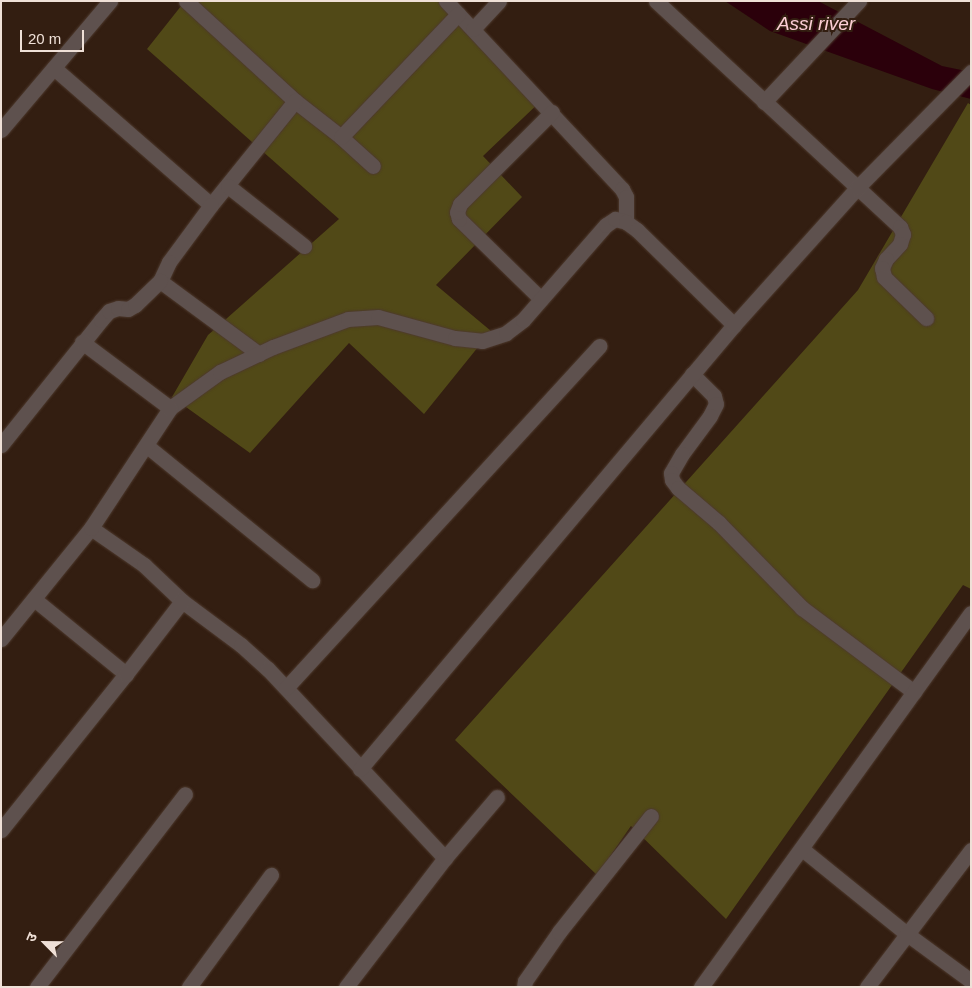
<!DOCTYPE html>
<meta charset="utf-8">
<style>
body{margin:0}
#map{position:relative;width:972px;height:988px;overflow:hidden;background:#331e11;font-family:Helvetica,"Noto Sans Devanagari",sans-serif}
div>[style]{position:absolute}
[style*='--x']{left:calc(var(--x)*1px);top:calc(var(--y)*1px);width:calc(var(--w)*1px);rotate:calc(var(--a)*1deg)}
.green>*{inset:0;background:#514917}
.water>*{inset:0;background:#2b000b}
.roads{filter:drop-shadow(0 0 1px #4d392d) drop-shadow(0 0 1px #4d392d)}
.minor>*{height:15px;margin:-7.5px;padding:0 7.5px;transform-origin:7.5px;border-radius:7.5px;background:#5e514e}
span{translate:-50% -50%;white-space:nowrap;text-align:center;line-height:1.15;-webkit-text-stroke:4px #331e11;paint-order:stroke}
.water-label{font-size:19px;color:#fcced5;font-style:italic}
.frame{position:absolute;inset:0;border:2px solid #efe0d7;pointer-events:none}
.north{position:absolute;left:20px;top:918px;width:50px;height:50px;-webkit-text-stroke:4px #331e11;paint-order:stroke;rotate:293deg;font-size:14px;font-weight:700;line-height:20px;text-align:center;color:#efe0d7}
.north::after{content:'';display:block;margin:auto;width:18px;height:22px;background:#efe0d7;clip-path:polygon(50% 0,100% 100%,50% 72%,0 100%)}
.scale{position:absolute;left:20px;top:30px;width:64px;height:22px;box-sizing:border-box;border:2px solid #efe0d7;border-top:0;padding-left:6px;font-size:15px;line-height:18px;white-space:nowrap;color:#efe0d7;-webkit-text-stroke:4px #331e11;paint-order:stroke}
</style>
<div id="map">
<div class="green">
<i style="clip-path:polygon(185px 1px,446px 1px,542px 100px,483px 156px,522px 197px,436px 285px,491px 331px,424px 414px,349px 343px,250px 453px,172px 397px,208px 335px,339px 219px,147px 49px)"></i>
<i style="clip-path:polygon(968px 103px,971px 105px,971px 589px,963px 585px,726px 919px,631px 826px,597px 875px,455px 740px,858px 290px)"></i>
</div>
<div class="water">
<i style="clip-path:polygon(725px 1px,818px 1px,942px 66px,971px 72px,971px 99px,932px 89px,770px 31px)"></i>
</div>
<div class="roads">
<div class="minor">
<i style="--x:186;--y:1;--w:148;--a:42.5"></i>
<i style="--x:295;--y:101;--w:58;--a:38"></i>
<i style="--x:341;--y:137;--w:43;--a:42.2"></i>
<i style="--x:446;--y:1;--w:258;--a:46.9"></i>
<i style="--x:622;--y:189;--w:9;--a:63"></i>
<i style="--x:626;--y:197;--w:25;--a:90"></i>
<i style="--x:656;--y:1;--w:333;--a:42.8"></i>
<i style="--x:900;--y:227;--w:8;--a:67"></i>
<i style="--x:903;--y:234;--w:10;--a:107"></i>
<i style="--x:900;--y:244;--w:21;--a:133"></i>
<i style="--x:886;--y:259;--w:10;--a:114"></i>
<i style="--x:882;--y:268;--w:9;--a:77"></i>
<i style="--x:884;--y:277;--w:59;--a:44.3"></i>
<i style="--x:473;--y:29;--w:38;--a:-47"></i>
<i style="--x:54;--y:68;--w:208;--a:41.1"></i>
<i style="--x:211;--y:205;--w:134;--a:-51.1"></i>
<i style="--x:764;--y:102;--w:139;--a:-46.8"></i>
<i style="--x:1;--y:130;--w:169;--a:-49.8"></i>
<i style="--x:341;--y:137;--w:170;--a:-46.4"></i>
<i style="--x:228;--y:186;--w:97;--a:38.3"></i>
<i style="--x:211;--y:205;--w:71;--a:126.4"></i>
<i style="--x:169;--y:262;--w:21;--a:115"></i>
<i style="--x:160;--y:281;--w:123;--a:36.4"></i>
<i style="--x:541;--y:299;--w:115;--a:-135.7"></i>
<i style="--x:459;--y:219;--w:7;--a:-106"></i>
<i style="--x:457;--y:212;--w:9;--a:-69"></i>
<i style="--x:460;--y:204;--w:130;--a:-45"></i>
<i style="--x:692;--y:374;--w:31;--a:45"></i>
<i style="--x:714;--y:396;--w:8;--a:76"></i>
<i style="--x:716;--y:404;--w:13;--a:117"></i>
<i style="--x:710;--y:416;--w:47;--a:126.4"></i>
<i style="--x:682;--y:454;--w:22;--a:120"></i>
<i style="--x:671;--y:473;--w:7;--a:82"></i>
<i style="--x:672;--y:480;--w:10;--a:53"></i>
<i style="--x:678;--y:488;--w:54;--a:40.5"></i>
<i style="--x:719;--y:523;--w:119;--a:45.7"></i>
<i style="--x:802;--y:608;--w:140;--a:36.9"></i>
<i style="--x:170;--y:408;--w:62;--a:-35.8"></i>
<i style="--x:220;--y:372;--w:59;--a:-25.3"></i>
<i style="--x:273;--y:347;--w:80;--a:-20.5"></i>
<i style="--x:348;--y:319;--w:30;--a:-4"></i>
<i style="--x:378;--y:317;--w:80;--a:15.3"></i>
<i style="--x:455;--y:338;--w:27;--a:6"></i>
<i style="--x:482;--y:341;--w:25;--a:-18"></i>
<i style="--x:506;--y:333;--w:21;--a:-37"></i>
<i style="--x:523;--y:320;--w:126;--a:-48.9"></i>
<i style="--x:606;--y:225;--w:11;--a:-34"></i>
<i style="--x:615;--y:219;--w:11;--a:15"></i>
<i style="--x:626;--y:222;--w:14;--a:36"></i>
<i style="--x:637;--y:230;--w:136;--a:44.4"></i>
<i style="--x:1;--y:445;--w:160;--a:-51.3"></i>
<i style="--x:101;--y:320;--w:12;--a:-48"></i>
<i style="--x:109;--y:311;--w:9;--a:-18"></i>
<i style="--x:118;--y:308;--w:10;--a:6"></i>
<i style="--x:128;--y:309;--w:8;--a:-30"></i>
<i style="--x:135;--y:305;--w:35;--a:-44"></i>
<i style="--x:147;--y:446;--w:213;--a:39.1"></i>
<i style="--x:91;--y:528;--w:65;--a:34.9"></i>
<i style="--x:144;--y:565;--w:52;--a:43.5"></i>
<i style="--x:182;--y:601;--w:74;--a:36.7"></i>
<i style="--x:241;--y:645;--w:36;--a:42"></i>
<i style="--x:268;--y:669;--w:259;--a:46.9"></i>
<i style="--x:34;--y:599;--w:119;--a:39.2"></i>
<i style="--x:1;--y:639;--w:143;--a:-51"></i>
<i style="--x:91;--y:528;--w:144;--a:-56.6"></i>
<i style="--x:170;--y:408;--w:110;--a:-143.1"></i>
<i style="--x:286;--y:688;--w:464;--a:-47.5"></i>
<i style="--x:360;--y:769;--w:581;--a:-49.89"></i>
<i style="--x:734;--y:325;--w:184;--a:-48.1"></i>
<i style="--x:857;--y:188;--w:163;--a:-45.5"></i>
<i style="--x:1;--y:830;--w:200;--a:-51.3"></i>
<i style="--x:126;--y:674;--w:92;--a:-52.5"></i>
<i style="--x:802;--y:849;--w:135;--a:39"></i>
<i style="--x:907;--y:934;--w:79;--a:36.3"></i>
<i style="--x:37;--y:987;--w:243;--a:-52.5"></i>
<i style="--x:189;--y:987;--w:139;--a:-53.8"></i>
<i style="--x:346;--y:987;--w:163;--a:-52.5"></i>
<i style="--x:445;--y:858;--w:80;--a:-49.6"></i>
<i style="--x:524;--y:987;--w:6;--a:-81"></i>
<i style="--x:525;--y:981;--w:60;--a:-55.2"></i>
<i style="--x:559;--y:932;--w:148;--a:-51.6"></i>
<i style="--x:701;--y:987;--w:461;--a:-54.2"></i>
<i style="--x:867;--y:987;--w:172;--a:-52.8"></i>
</div>
</div>
<div class="water-label">
<span style="left:816px;top:24px">Assi river</span>
</div>
<div class="frame"></div>
<div class="north">उ</div>
<div class="scale">20 m</div>
</div>
